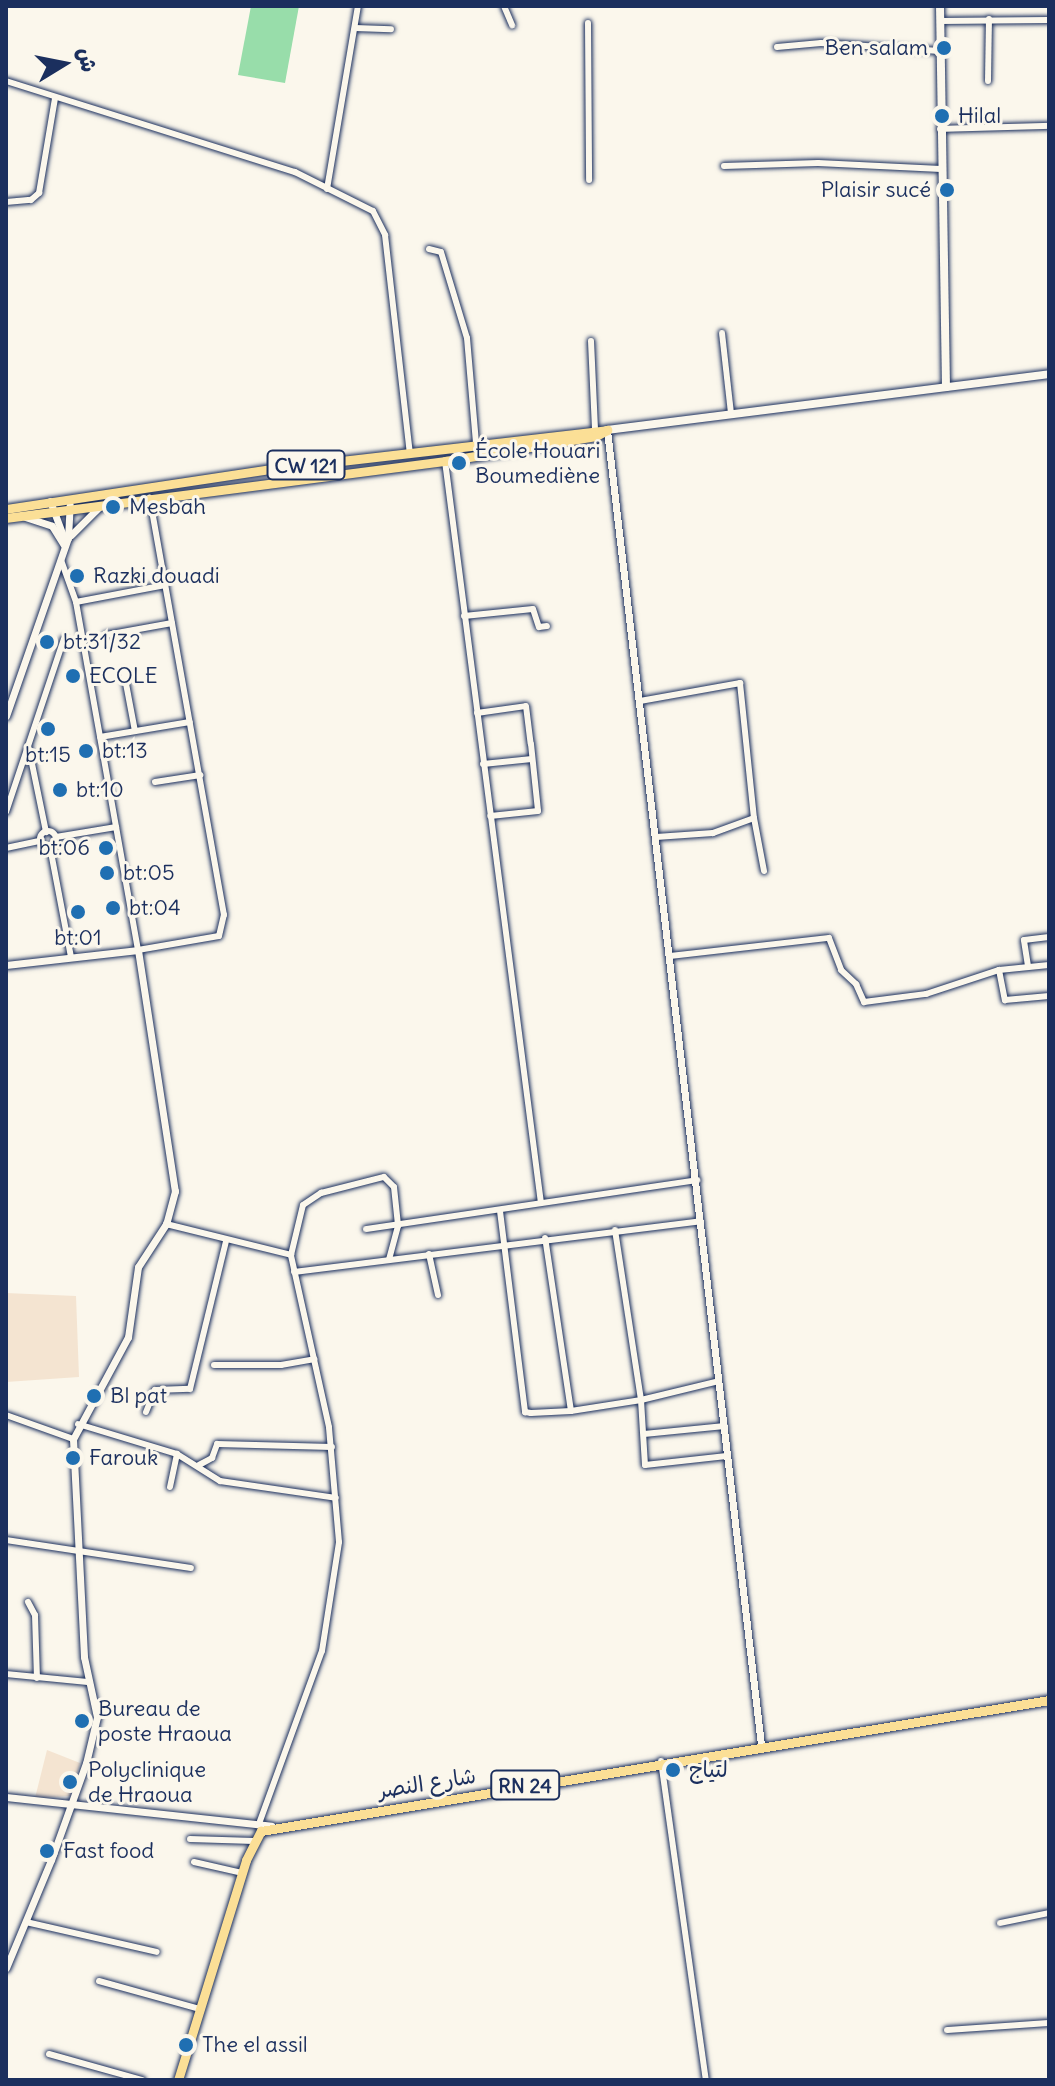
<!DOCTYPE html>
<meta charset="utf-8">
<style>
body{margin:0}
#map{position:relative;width:1055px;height:2086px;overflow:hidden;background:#fbf7ec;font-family:Delius,"Playpen Sans Arabic",sans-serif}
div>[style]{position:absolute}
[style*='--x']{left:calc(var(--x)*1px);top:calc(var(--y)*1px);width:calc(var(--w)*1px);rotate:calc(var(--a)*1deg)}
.built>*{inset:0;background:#f4e4d1}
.green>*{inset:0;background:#98ddaa}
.roads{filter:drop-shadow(0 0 2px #1b2f5e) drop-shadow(0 0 2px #1b2f5e)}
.minor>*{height:6px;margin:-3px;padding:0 3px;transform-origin:3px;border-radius:3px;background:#fbf7ec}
.minor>.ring{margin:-3px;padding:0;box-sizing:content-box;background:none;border:6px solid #fbf7ec;border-radius:50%}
.tertiary>*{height:7px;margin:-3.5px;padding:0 3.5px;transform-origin:3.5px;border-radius:3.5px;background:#fbf7ec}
.secondary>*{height:8px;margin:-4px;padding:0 4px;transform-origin:4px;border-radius:4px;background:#fbf7ec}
.primary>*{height:9px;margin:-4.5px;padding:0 4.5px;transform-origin:4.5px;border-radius:4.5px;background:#fbdf96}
.trunk>*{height:9px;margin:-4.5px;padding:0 4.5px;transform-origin:4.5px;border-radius:4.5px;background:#fbdf96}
.dots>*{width:22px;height:22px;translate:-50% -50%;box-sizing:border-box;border:4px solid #fbf7ec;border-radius:50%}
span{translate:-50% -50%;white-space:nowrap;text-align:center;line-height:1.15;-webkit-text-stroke:6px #fbf7ec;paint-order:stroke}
.shield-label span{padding:2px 6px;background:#fbf7ec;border:2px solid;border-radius:6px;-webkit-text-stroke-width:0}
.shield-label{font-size:20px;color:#1b2f5e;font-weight:700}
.poi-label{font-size:22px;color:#1b2f5e}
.right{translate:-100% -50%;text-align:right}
.left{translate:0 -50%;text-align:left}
.street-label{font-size:22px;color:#1b2f5e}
.frame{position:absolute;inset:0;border:8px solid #1b2f5e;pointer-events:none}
.north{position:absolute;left:24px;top:24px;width:80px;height:80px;-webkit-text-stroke:6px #fbf7ec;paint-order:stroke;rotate:80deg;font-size:22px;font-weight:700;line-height:32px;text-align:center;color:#1b2f5e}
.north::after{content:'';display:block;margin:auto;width:28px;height:36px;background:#1b2f5e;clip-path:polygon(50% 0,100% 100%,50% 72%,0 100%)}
</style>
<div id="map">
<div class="built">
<i style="clip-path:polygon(6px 1293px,76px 1296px,79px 1377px,6px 1382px)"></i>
<i style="clip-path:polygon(47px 1750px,80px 1763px,71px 1796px,35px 1798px)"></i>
</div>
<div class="green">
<i style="clip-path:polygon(251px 6px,299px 6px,285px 83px,238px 75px)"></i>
</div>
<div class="roads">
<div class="minor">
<i style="--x:504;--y:6;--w:21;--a:67"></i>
<i style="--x:940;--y:21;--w:109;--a:-0.5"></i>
<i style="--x:588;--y:23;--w:157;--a:89.6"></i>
<i style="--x:355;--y:28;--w:36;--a:2"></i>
<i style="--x:777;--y:47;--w:44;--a:-5.2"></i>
<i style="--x:821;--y:43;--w:119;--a:3.8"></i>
<i style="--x:6;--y:81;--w:303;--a:17.5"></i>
<i style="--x:295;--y:172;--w:87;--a:26.6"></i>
<i style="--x:373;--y:211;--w:27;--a:63"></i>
<i style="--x:385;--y:235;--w:219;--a:83.5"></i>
<i style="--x:988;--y:81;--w:62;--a:-89.1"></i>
<i style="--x:940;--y:129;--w:109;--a:-1.6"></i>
<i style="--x:724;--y:166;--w:94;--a:-1.8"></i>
<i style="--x:818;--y:163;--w:123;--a:2.8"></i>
<i style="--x:327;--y:189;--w:186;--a:-80.4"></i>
<i style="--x:6;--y:202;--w:25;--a:-5"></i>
<i style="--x:31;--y:200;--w:11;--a:-41"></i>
<i style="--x:39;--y:193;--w:96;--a:-80.4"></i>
<i style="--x:429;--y:249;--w:12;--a:14"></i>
<i style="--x:441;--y:252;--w:90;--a:73.2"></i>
<i style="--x:467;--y:338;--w:106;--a:85.1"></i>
<i style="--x:722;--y:333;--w:81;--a:83.6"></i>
<i style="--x:591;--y:341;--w:87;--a:87.4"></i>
<i style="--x:445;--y:461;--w:748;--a:82.63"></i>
<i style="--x:61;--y:560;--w:45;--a:70.3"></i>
<i style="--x:76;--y:602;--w:353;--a:79.9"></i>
<i style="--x:138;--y:950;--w:82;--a:-9.8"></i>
<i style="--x:219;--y:936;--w:22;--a:-77"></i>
<i style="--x:224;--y:915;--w:424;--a:-100.1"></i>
<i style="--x:76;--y:602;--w:91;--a:-10.8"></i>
<i style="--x:464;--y:616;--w:69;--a:-5.8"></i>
<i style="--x:533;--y:609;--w:19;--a:72"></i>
<i style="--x:539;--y:627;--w:8;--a:-7"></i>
<i style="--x:106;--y:635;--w:67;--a:-10.3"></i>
<i style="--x:124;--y:673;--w:59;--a:79.3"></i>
<i style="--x:640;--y:701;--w:102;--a:-10.2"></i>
<i style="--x:740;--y:683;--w:136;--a:84.1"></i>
<i style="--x:754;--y:818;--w:44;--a:159.9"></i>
<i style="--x:713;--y:833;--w:57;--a:176"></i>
<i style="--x:477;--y:713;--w:49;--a:-8.1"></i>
<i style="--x:526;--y:706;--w:38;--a:83"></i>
<i style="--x:531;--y:744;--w:67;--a:84"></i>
<i style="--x:538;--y:811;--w:48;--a:174.1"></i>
<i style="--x:100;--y:737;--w:91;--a:-9.5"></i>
<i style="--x:29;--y:749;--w:85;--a:78.4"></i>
<i style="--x:483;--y:764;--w:49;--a:-5.8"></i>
<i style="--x:155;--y:782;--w:46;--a:-8.8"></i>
<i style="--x:6;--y:812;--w:182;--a:-71.5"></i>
<i style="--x:754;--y:818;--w:54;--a:79.3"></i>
<i class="ring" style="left:40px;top:831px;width:10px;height:10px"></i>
<i style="--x:56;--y:837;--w:61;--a:-9.5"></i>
<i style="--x:50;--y:847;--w:112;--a:79.2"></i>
<i style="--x:6;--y:848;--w:35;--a:-12"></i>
<i style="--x:670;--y:956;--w:160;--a:-6.5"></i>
<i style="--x:829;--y:938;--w:34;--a:69"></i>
<i style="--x:841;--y:970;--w:21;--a:43"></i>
<i style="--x:856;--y:984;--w:20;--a:66"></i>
<i style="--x:864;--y:1002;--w:63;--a:-7.4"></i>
<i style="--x:926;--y:994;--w:77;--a:-18.2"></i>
<i style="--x:999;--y:970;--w:50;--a:-5.7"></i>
<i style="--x:1028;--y:966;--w:26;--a:-99"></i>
<i style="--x:1024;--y:940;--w:25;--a:-7"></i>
<i style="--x:999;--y:970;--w:31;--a:79"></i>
<i style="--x:1005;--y:1000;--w:44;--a:-5.2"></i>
<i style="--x:500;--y:1211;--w:203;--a:82.9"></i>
<i style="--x:525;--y:1412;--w:6;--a:9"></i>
<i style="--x:531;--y:1413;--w:40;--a:-2.9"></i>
<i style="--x:571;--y:1411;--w:175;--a:-98.5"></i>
<i style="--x:166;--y:1224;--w:129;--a:13.9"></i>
<i style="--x:366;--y:1229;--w:335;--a:-8.4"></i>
<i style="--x:615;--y:1230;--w:172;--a:81.3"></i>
<i style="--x:641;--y:1400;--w:80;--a:-13.7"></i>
<i style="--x:429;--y:1254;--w:42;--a:77.6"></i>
<i style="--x:294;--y:1272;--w:410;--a:-7.1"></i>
<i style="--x:214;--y:1365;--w:67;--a:0"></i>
<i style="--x:281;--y:1365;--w:34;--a:-10"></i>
<i style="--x:571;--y:1411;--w:71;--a:-8.9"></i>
<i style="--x:641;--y:1400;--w:65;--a:86.5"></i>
<i style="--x:645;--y:1465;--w:82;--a:-6.3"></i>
<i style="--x:146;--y:1412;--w:24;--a:-68"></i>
<i style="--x:155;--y:1390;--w:35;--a:-2"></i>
<i style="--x:190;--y:1389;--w:152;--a:-76.3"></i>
<i style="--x:6;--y:1415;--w:71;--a:19.7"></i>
<i style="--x:78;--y:1424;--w:103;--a:16.9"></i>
<i style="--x:177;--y:1454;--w:51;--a:32.1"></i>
<i style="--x:220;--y:1481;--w:117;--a:8.3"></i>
<i style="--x:644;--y:1434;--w:81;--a:-5.6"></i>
<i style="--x:199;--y:1465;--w:15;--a:-28"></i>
<i style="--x:212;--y:1458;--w:15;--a:-70"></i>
<i style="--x:217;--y:1444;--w:115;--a:1.5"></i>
<i style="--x:170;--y:1487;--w:34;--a:-78"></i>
<i style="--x:6;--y:1540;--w:187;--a:8.6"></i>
<i style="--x:28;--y:1602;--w:15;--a:62"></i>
<i style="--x:35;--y:1615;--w:63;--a:88.2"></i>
<i style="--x:6;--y:1674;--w:82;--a:5.6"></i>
<i style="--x:661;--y:1761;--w:322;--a:82"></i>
<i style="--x:260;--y:1821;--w:181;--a:-70"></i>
<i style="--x:322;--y:1651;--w:110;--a:-81.1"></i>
<i style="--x:339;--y:1542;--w:115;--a:-95"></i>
<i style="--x:329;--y:1427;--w:176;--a:-102.5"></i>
<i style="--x:291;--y:1255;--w:51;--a:-76.5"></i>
<i style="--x:303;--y:1205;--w:22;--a:-34"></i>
<i style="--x:321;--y:1193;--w:65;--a:-14.3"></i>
<i style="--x:384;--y:1177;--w:14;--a:45"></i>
<i style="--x:394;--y:1187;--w:39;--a:84"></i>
<i style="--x:398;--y:1226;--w:34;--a:105"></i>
<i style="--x:190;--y:1839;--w:64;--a:1.8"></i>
<i style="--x:194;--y:1862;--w:49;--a:12.9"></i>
<i style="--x:26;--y:1922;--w:134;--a:12.9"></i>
<i style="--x:1000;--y:1923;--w:50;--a:-11.5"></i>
<i style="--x:99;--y:1981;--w:105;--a:15.5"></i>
<i style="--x:947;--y:2030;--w:102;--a:-3.9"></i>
<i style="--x:49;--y:2054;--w:97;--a:15.6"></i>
</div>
<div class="tertiary">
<i style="--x:607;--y:430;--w:1324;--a:83.32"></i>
<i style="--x:50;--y:501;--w:43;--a:69.4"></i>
<i style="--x:25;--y:517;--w:28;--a:18"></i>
<i style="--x:52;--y:526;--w:22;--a:58"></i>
<i style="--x:71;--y:535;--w:40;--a:-45"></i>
<i style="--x:6;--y:716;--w:188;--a:-70.8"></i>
<i style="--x:68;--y:538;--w:33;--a:-87"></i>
<i style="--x:6;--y:965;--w:133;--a:-6.5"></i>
<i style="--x:138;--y:950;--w:244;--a:81.3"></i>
<i style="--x:175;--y:1191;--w:34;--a:105"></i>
<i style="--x:166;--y:1224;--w:51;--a:123.1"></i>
<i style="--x:138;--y:1267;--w:71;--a:98.1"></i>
<i style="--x:128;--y:1337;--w:116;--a:118.3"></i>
<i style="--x:73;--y:1439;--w:218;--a:87.1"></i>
<i style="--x:84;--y:1657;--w:61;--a:77.8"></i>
<i style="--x:97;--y:1717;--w:47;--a:103.4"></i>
<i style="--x:86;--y:1763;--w:103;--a:109.8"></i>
<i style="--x:51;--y:1860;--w:117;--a:112.6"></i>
<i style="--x:6;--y:1797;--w:267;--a:6.2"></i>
</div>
<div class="secondary">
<i style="--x:940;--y:6;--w:381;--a:89.1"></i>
<i style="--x:607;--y:430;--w:446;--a:-7.2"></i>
</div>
<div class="primary">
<i style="--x:178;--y:2080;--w:230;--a:-72.8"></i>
<i style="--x:246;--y:1860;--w:33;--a:-63"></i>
<i style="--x:261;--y:1831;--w:799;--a:-9.44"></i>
</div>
<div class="trunk">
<i style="--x:6;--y:509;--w:269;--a:-8.6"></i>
<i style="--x:272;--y:469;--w:337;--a:-6.6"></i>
<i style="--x:6;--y:518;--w:443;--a:-7.4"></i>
<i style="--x:445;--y:461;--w:153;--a:-9.4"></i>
<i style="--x:596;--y:436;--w:13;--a:-29"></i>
</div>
</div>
<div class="dots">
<i style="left:944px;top:48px;background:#1f6fb2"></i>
<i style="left:942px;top:116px;background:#1f6fb2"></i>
<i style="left:947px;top:190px;background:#1f6fb2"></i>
<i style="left:459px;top:463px;background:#1f6fb2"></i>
<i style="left:113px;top:507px;background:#1f6fb2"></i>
<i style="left:77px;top:576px;background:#1f6fb2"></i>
<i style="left:47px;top:642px;background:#1f6fb2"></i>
<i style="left:73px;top:676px;background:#1f6fb2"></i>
<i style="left:48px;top:729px;background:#1f6fb2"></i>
<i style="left:86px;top:751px;background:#1f6fb2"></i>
<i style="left:60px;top:790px;background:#1f6fb2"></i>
<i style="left:106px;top:848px;background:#1f6fb2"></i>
<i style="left:107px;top:873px;background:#1f6fb2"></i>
<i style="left:113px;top:908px;background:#1f6fb2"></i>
<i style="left:78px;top:912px;background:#1f6fb2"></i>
<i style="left:94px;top:1396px;background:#1f6fb2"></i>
<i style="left:73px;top:1458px;background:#1f6fb2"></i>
<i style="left:82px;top:1721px;background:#1f6fb2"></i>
<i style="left:673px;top:1770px;background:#1f6fb2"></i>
<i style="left:70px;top:1782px;background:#1f6fb2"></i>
<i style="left:47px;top:1851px;background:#1f6fb2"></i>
<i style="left:186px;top:2045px;background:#1f6fb2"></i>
</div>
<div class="shield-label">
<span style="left:306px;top:465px">CW 121</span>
<span style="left:525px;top:1785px">RN 24</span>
</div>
<div class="poi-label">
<span class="right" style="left:928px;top:48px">Ben salam</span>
<span class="left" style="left:958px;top:116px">Hilal</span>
<span class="right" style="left:931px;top:190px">Plaisir sucé</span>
<span class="left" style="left:475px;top:463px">École Houari<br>Boumediène</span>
<span class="left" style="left:129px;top:507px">Mesbah</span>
<span class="left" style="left:93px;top:576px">Razki douadi</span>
<span class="left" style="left:63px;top:642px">bt:31/32</span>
<span class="left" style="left:89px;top:676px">ECOLE</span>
<span class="left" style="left:102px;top:751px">bt:13</span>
<span style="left:48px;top:755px">bt:15</span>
<span class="left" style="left:76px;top:790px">bt:10</span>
<span class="right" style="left:90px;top:848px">bt:06</span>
<span class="left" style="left:123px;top:873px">bt:05</span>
<span class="left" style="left:129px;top:908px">bt:04</span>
<span style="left:78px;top:938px">bt:01</span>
<span class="left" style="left:110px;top:1396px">Bl pat</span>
<span class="left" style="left:89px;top:1458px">Farouk</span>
<span class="left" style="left:98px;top:1721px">Bureau de<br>poste Hraoua</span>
<span class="left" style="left:88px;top:1782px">Polyclinique<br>de Hraoua</span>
<span class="left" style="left:689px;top:1770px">لتياج</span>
<span class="left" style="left:63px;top:1851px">Fast food</span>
<span class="left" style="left:202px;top:2045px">The el assil</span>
</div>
<div class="street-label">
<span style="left:427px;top:1783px;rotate:-9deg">شارع النصر</span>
</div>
<div class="frame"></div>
<div class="north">ش</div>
</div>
